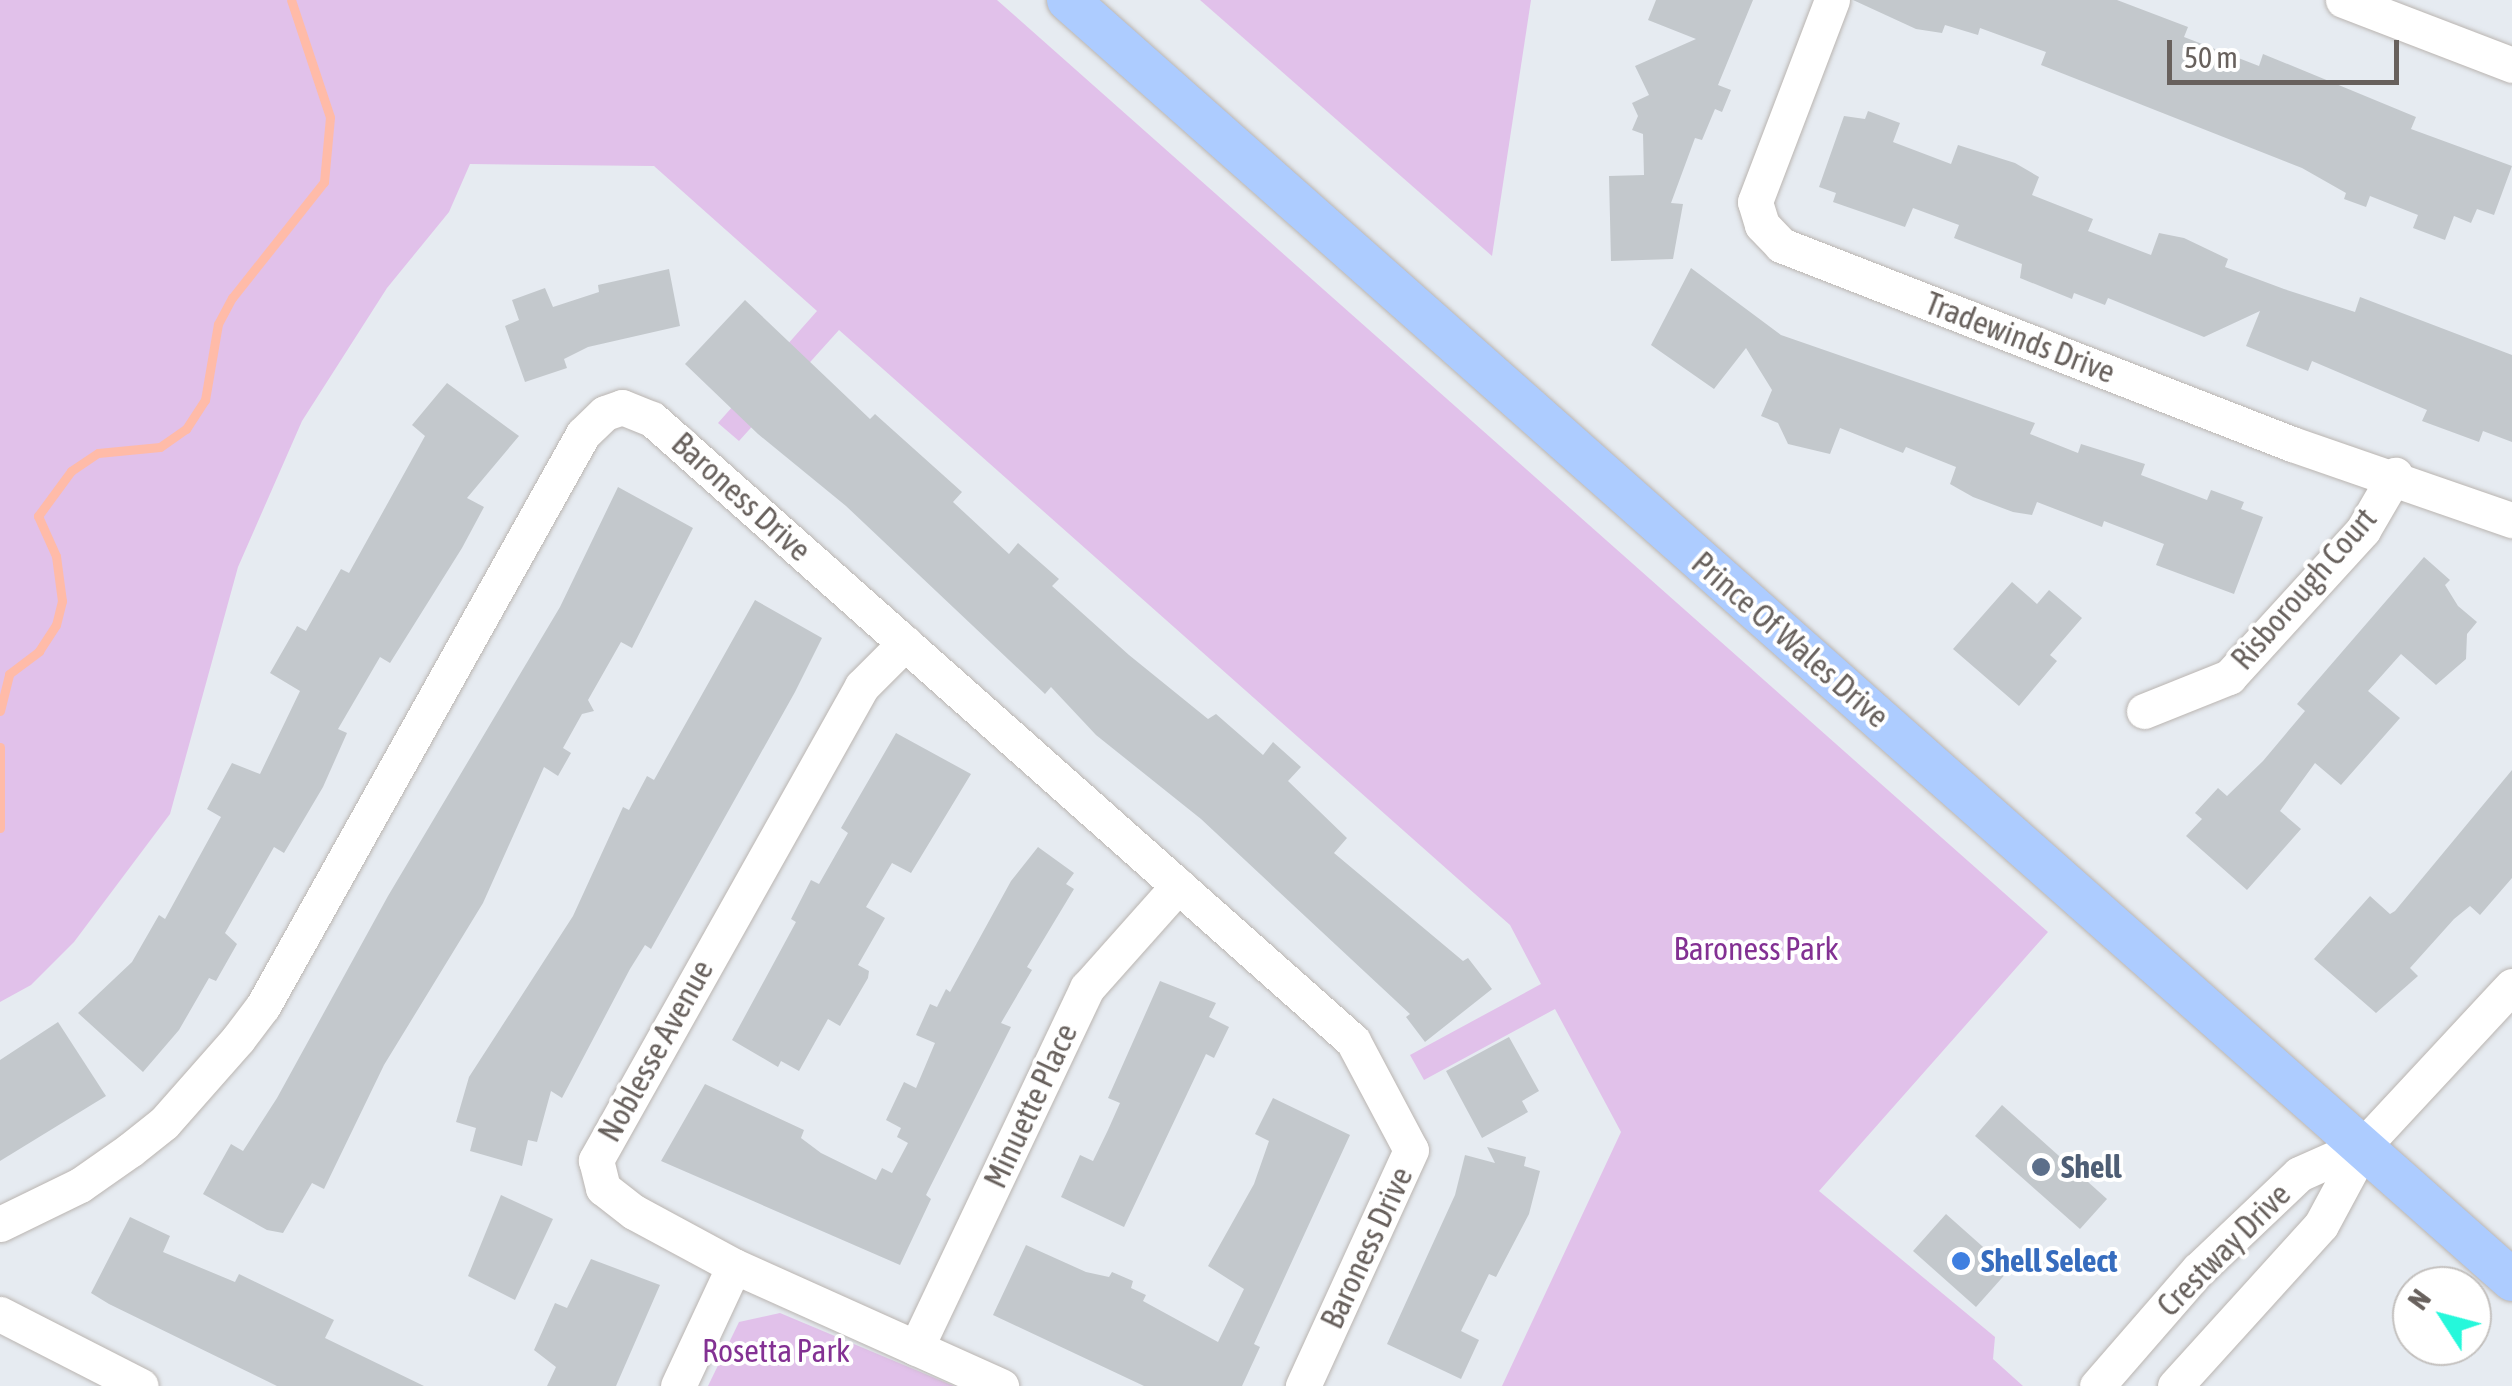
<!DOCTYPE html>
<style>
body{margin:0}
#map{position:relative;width:2512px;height:1386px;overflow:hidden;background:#e6ebf1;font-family:"Asap Condensed",sans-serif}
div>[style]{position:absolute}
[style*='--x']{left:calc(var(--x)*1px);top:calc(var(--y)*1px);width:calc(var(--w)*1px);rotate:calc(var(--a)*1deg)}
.green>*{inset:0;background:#e1c1ea}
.stream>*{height:9px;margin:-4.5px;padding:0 4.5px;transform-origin:4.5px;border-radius:4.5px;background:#ffbba8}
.building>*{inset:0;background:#c3c8cc}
.roads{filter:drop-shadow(0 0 2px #bab5b1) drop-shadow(0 0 2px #bab5b1)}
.minor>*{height:35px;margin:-17.5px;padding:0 17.5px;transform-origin:17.5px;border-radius:17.5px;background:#fff}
.major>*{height:42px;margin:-21px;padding:0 21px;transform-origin:21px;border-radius:21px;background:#adccff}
.dots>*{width:28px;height:28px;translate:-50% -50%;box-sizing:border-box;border:5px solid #fff;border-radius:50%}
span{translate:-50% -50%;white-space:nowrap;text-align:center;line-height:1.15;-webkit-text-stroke:8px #fff;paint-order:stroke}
.street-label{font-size:32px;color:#68615d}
.park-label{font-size:32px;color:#833193}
.service-label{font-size:32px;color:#4e5e75;font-weight:700}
.left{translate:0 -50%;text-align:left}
.shop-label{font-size:32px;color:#366cbe;font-weight:700}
.north{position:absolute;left:2392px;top:1266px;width:100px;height:100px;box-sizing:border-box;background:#fff;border:2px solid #c3c0be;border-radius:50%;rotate:306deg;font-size:28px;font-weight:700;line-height:40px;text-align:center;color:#68615d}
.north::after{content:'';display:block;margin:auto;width:35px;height:45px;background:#25f8db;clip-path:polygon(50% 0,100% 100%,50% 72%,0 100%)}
.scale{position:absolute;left:2167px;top:40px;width:232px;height:45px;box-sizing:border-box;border:5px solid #68615d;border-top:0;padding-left:12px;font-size:30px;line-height:35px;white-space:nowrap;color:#68615d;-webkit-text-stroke:8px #fff;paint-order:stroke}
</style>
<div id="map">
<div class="green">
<i style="clip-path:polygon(0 0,997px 0,2048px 932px,1819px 1191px,1995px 1337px,1993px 1359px,2023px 1386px,1502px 1386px,1621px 1132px,1555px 1009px,1424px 1080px,1410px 1055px,1541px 984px,1510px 925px,839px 330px,739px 441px,718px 423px,817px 311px,654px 166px,470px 164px,449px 212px,387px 288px,302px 421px,238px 567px,170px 814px,74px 942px,31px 985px,0 1002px)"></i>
<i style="clip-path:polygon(1200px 0,1531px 0,1492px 256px)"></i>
<i style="clip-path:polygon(780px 1313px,954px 1386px,708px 1386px,739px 1322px)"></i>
</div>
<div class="stream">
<i style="--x:0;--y:711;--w:38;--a:-76"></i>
<i style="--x:9;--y:674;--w:38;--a:-37"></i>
<i style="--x:39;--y:651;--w:31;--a:-57"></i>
<i style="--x:56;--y:625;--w:25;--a:-76"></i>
<i style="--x:62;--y:601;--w:45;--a:-97.6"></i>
<i style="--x:56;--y:556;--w:44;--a:-114.2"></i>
<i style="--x:38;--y:516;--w:56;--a:-53.7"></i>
<i style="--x:71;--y:471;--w:32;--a:-34"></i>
<i style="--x:98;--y:453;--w:62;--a:-5.5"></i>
<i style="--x:160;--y:447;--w:32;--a:-35"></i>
<i style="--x:186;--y:429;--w:35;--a:-57"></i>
<i style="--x:205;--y:400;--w:77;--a:-80.3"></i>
<i style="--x:218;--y:324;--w:30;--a:-62"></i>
<i style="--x:232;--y:298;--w:148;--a:-51.6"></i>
<i style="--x:324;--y:182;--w:65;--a:-84.7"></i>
<i style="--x:330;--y:117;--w:123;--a:-108.4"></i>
<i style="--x:0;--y:747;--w:81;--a:90"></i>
</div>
<div class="building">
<i style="clip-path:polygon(1656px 0,1753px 0,1718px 85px,1731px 90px,1722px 112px,1715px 109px,1702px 140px,1695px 138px,1671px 203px,1683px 204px,1673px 259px,1611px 261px,1609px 176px,1644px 175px,1643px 134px,1632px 130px,1638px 116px,1632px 103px,1649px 95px,1635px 66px,1696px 39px,1648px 20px)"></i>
<i style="clip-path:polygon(1853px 0,2117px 0,2188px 27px,2184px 37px,2259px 66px,2263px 54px,2295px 67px,2416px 117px,2411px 129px,2512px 166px,2494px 215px,2477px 209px,2471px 223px,2454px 216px,2445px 240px,2413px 228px,2418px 215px,2370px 196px,2366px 207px,2344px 199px,2346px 193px,2302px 168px,2041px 65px,2046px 52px,1980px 28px,1978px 35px,1945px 25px,1942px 33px,1916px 29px)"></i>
<i style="clip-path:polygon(1868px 111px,1900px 123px,1893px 142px,1951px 164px,1958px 145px,2015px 163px,2039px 177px,2032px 195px,2093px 219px,2088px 231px,2151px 255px,2159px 233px,2184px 238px,2228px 259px,2225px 267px,2284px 289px,2355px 312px,2360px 297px,2512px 355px,2512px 442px,2483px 431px,2479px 442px,2422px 421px,2427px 410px,2312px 361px,2308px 371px,2246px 346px,2260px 311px,2204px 337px,2108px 298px,2105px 305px,2074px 293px,2072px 299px,2020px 278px,2022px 264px,1954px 238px,1959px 225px,1913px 208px,1905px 227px,1833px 202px,1836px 193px,1819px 187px,1844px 116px,1865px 119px)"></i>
<i style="clip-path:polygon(1691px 268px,1781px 335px,2035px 423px,2030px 434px,2078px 453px,2081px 444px,2145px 464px,2141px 475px,2207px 500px,2211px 490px,2244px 502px,2241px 509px,2263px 517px,2234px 594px,2156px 565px,2164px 544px,2104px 521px,2102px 527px,2037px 502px,2032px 515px,2013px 512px,1973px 497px,1950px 484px,1956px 467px,1906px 447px,1903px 453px,1840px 428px,1830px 454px,1788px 444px,1778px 423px,1761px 416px,1772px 390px,1746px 348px,1714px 389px,1651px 345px)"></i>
<i style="clip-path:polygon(669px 269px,680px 326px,588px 347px,564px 359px,567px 368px,525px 382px,505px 326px,519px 320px,512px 300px,545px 288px,553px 307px,599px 292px,598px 285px)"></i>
<i style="clip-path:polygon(745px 300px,870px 419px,875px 414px,962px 492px,953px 502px,1009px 554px,1018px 543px,1059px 579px,1052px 586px,1129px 655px,1208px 719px,1216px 714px,1263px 755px,1273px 742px,1301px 767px,1288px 781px,1347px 838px,1334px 853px,1463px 961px,1468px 958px,1492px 989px,1425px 1042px,1406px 1017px,1410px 1014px,1201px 819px,1096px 735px,1051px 687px,1045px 694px,846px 506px,758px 434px,685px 364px)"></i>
<i style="clip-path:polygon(447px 383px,519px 436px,467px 498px,484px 507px,462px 548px,390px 663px,380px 657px,338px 729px,347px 733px,323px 787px,284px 853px,274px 847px,225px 933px,237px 944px,216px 981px,209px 978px,179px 1030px,143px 1072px,78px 1013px,132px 962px,159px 915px,165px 919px,221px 817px,207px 809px,232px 763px,260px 774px,300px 691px,270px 673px,297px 626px,306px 631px,341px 569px,349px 573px,425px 436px,412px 425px)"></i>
<i style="clip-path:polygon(618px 487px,693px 528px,632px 648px,621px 642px,588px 700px,594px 711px,582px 714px,563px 748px,571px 753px,558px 776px,544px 767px,483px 903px,384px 1065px,324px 1189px,312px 1183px,283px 1233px,267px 1230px,203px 1194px,231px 1144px,243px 1151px,277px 1098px,388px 896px,560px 607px)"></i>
<i style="clip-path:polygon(2424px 557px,2450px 580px,2445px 585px,2458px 606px,2477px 622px,2467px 634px,2466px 659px,2436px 685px,2401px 654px,2368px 691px,2400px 718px,2341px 785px,2315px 763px,2280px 811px,2301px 829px,2247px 890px,2186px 836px,2202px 819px,2195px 813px,2218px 788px,2227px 796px,2263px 761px,2305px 711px,2297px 704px)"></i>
<i style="clip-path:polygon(2012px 582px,2037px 604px,2049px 590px,2082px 618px,2050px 655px,2057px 661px,2019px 706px,1953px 649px)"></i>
<i style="clip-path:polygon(755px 600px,822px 638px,795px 692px,651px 949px,645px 945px,630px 969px,562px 1098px,551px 1091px,537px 1142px,528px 1140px,522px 1166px,470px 1151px,476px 1128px,456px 1122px,469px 1077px,573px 916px,623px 807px,629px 810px,647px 776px,654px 780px)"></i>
<i style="clip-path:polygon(896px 733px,971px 774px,911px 873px,892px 863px,866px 907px,885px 918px,858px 965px,869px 971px,868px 978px,840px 1026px,828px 1019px,799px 1071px,781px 1061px,778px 1067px,732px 1040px,796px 922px,791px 919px,811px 880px,819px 884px,848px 833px,841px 828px)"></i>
<i style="clip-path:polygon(2512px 770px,2512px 878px,2480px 915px,2470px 906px,2454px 919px,2410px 968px,2418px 976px,2376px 1013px,2314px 959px,2370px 896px,2390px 914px,2395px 911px)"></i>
<i style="clip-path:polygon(1038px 847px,1074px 873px,1066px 884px,1074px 889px,1027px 967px,1032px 970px,1001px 1023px,1011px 1027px,926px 1195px,931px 1199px,900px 1265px,661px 1161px,705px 1084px,804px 1130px,801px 1138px,821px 1153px,876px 1180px,882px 1168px,892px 1173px,908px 1143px,897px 1137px,901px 1128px,886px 1120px,904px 1082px,916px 1088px,935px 1043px,916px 1035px,930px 1004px,937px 1007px,946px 989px,950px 992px,1011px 881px)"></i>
<i style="clip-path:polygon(1160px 981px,1216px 1003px,1209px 1017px,1229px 1027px,1214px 1058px,1206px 1054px,1124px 1227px,1061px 1197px,1080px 1155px,1093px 1161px,1108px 1130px,1120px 1103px,1108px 1098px)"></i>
<i style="clip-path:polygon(58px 1022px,106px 1096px,0 1161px,0 1060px)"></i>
<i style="clip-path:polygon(1509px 1037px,1539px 1091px,1522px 1101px,1528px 1112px,1482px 1138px,1446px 1071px)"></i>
<i style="clip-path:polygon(1273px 1098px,1350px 1135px,1254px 1344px,1260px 1347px,1242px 1386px,1144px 1386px,993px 1315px,1026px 1245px,1086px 1272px,1109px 1277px,1112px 1272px,1133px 1281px,1131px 1288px,1146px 1295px,1143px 1301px,1218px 1342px,1244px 1289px,1208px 1266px,1254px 1184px,1269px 1141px,1255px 1134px)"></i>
<i style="clip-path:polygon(2002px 1105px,2107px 1199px,2080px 1229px,1975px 1136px)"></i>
<i style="clip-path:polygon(1487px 1147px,1526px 1157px,1524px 1166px,1540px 1171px,1529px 1214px,1496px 1277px,1489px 1274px,1461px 1331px,1479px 1340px,1461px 1379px,1387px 1344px,1455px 1195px,1465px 1155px,1495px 1163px)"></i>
<i style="clip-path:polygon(501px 1195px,553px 1219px,515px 1300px,468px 1276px)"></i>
<i style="clip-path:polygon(1946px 1214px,2009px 1270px,1976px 1307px,1913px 1251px)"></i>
<i style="clip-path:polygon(130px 1217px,170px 1236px,163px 1252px,235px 1282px,239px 1274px,334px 1320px,325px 1338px,424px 1386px,277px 1386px,109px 1304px,91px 1293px)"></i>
<i style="clip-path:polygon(591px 1259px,660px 1285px,616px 1386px,547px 1386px,556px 1367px,534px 1350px,555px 1303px,567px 1308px)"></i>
</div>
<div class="roads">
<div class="minor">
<i style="--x:1832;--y:0;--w:216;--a:110.9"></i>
<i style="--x:1755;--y:202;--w:24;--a:73"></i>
<i style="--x:1762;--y:225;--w:28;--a:46"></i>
<i style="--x:1781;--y:245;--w:548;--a:21.28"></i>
<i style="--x:2292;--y:444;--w:233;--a:19.1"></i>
<i style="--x:2343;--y:0;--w:181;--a:21"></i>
<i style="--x:905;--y:643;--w:61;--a:135"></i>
<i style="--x:862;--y:686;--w:544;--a:119.3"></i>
<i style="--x:596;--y:1160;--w:29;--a:76"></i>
<i style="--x:603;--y:1188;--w:39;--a:38"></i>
<i style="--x:634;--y:1212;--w:114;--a:28.4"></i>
<i style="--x:734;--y:1266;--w:293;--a:24.2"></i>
<i style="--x:2144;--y:711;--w:92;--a:-21.8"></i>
<i style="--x:2229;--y:677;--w:199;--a:-47.6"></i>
<i style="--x:2363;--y:530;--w:64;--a:-59.8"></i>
<i style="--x:0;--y:1224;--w:89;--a:-26"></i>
<i style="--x:80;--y:1185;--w:61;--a:-35"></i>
<i style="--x:130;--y:1150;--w:43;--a:-38.5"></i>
<i style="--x:164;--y:1123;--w:112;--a:-48.6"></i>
<i style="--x:238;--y:1039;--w:41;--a:-52.9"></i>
<i style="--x:263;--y:1006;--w:655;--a:-60.78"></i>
<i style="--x:583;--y:434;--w:30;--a:-44"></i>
<i style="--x:605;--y:413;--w:18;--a:-19"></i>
<i style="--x:622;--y:407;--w:32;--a:22"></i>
<i style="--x:652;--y:419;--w:937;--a:41.58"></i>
<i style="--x:1353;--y:1041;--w:123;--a:62"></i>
<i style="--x:1411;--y:1150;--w:260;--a:114.6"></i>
<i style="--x:0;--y:1314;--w:158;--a:27.1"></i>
<i style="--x:916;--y:1348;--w:399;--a:-64.6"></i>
<i style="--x:1087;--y:988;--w:137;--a:-48.3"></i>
<i style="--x:678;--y:1386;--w:132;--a:-65"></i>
<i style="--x:2097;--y:1386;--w:154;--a:-49"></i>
<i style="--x:2198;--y:1270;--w:139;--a:-43.5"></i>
<i style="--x:2299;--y:1174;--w:71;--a:-24"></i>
<i style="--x:2175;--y:1386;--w:217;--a:-47.8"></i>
<i style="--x:2321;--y:1225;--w:91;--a:-61.7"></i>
<i style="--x:2364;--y:1145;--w:217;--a:-47.1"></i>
</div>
<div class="major">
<i style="--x:1068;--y:0;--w:1930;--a:41.55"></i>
</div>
</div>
<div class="dots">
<i style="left:2041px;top:1167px;background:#5c6f8a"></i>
<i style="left:1961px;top:1261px;background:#3f7fe0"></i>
</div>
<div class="street-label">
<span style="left:2020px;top:338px;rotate:21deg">Tradewinds Drive</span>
<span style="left:741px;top:497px;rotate:42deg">Baroness Drive</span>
<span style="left:2304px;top:589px;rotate:-49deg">Risborough Court</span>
<span style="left:1790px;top:640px;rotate:41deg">Prince Of Wales Drive</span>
<span style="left:656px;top:1051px;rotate:-61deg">Noblesse Avenue</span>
<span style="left:1031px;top:1106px;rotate:-65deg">Minuette Place</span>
<span style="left:1367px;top:1248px;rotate:-65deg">Baroness Drive</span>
<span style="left:2224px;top:1250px;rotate:-45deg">Crestway Drive</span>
</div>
<div class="park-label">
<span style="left:1756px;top:949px">Baroness Park</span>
<span style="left:776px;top:1351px">Rosetta Park</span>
</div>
<div class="service-label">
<span class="left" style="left:2061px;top:1167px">Shell</span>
</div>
<div class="shop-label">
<span class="left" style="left:1981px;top:1261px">Shell Select</span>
</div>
<div class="north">N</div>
<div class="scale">50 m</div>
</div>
